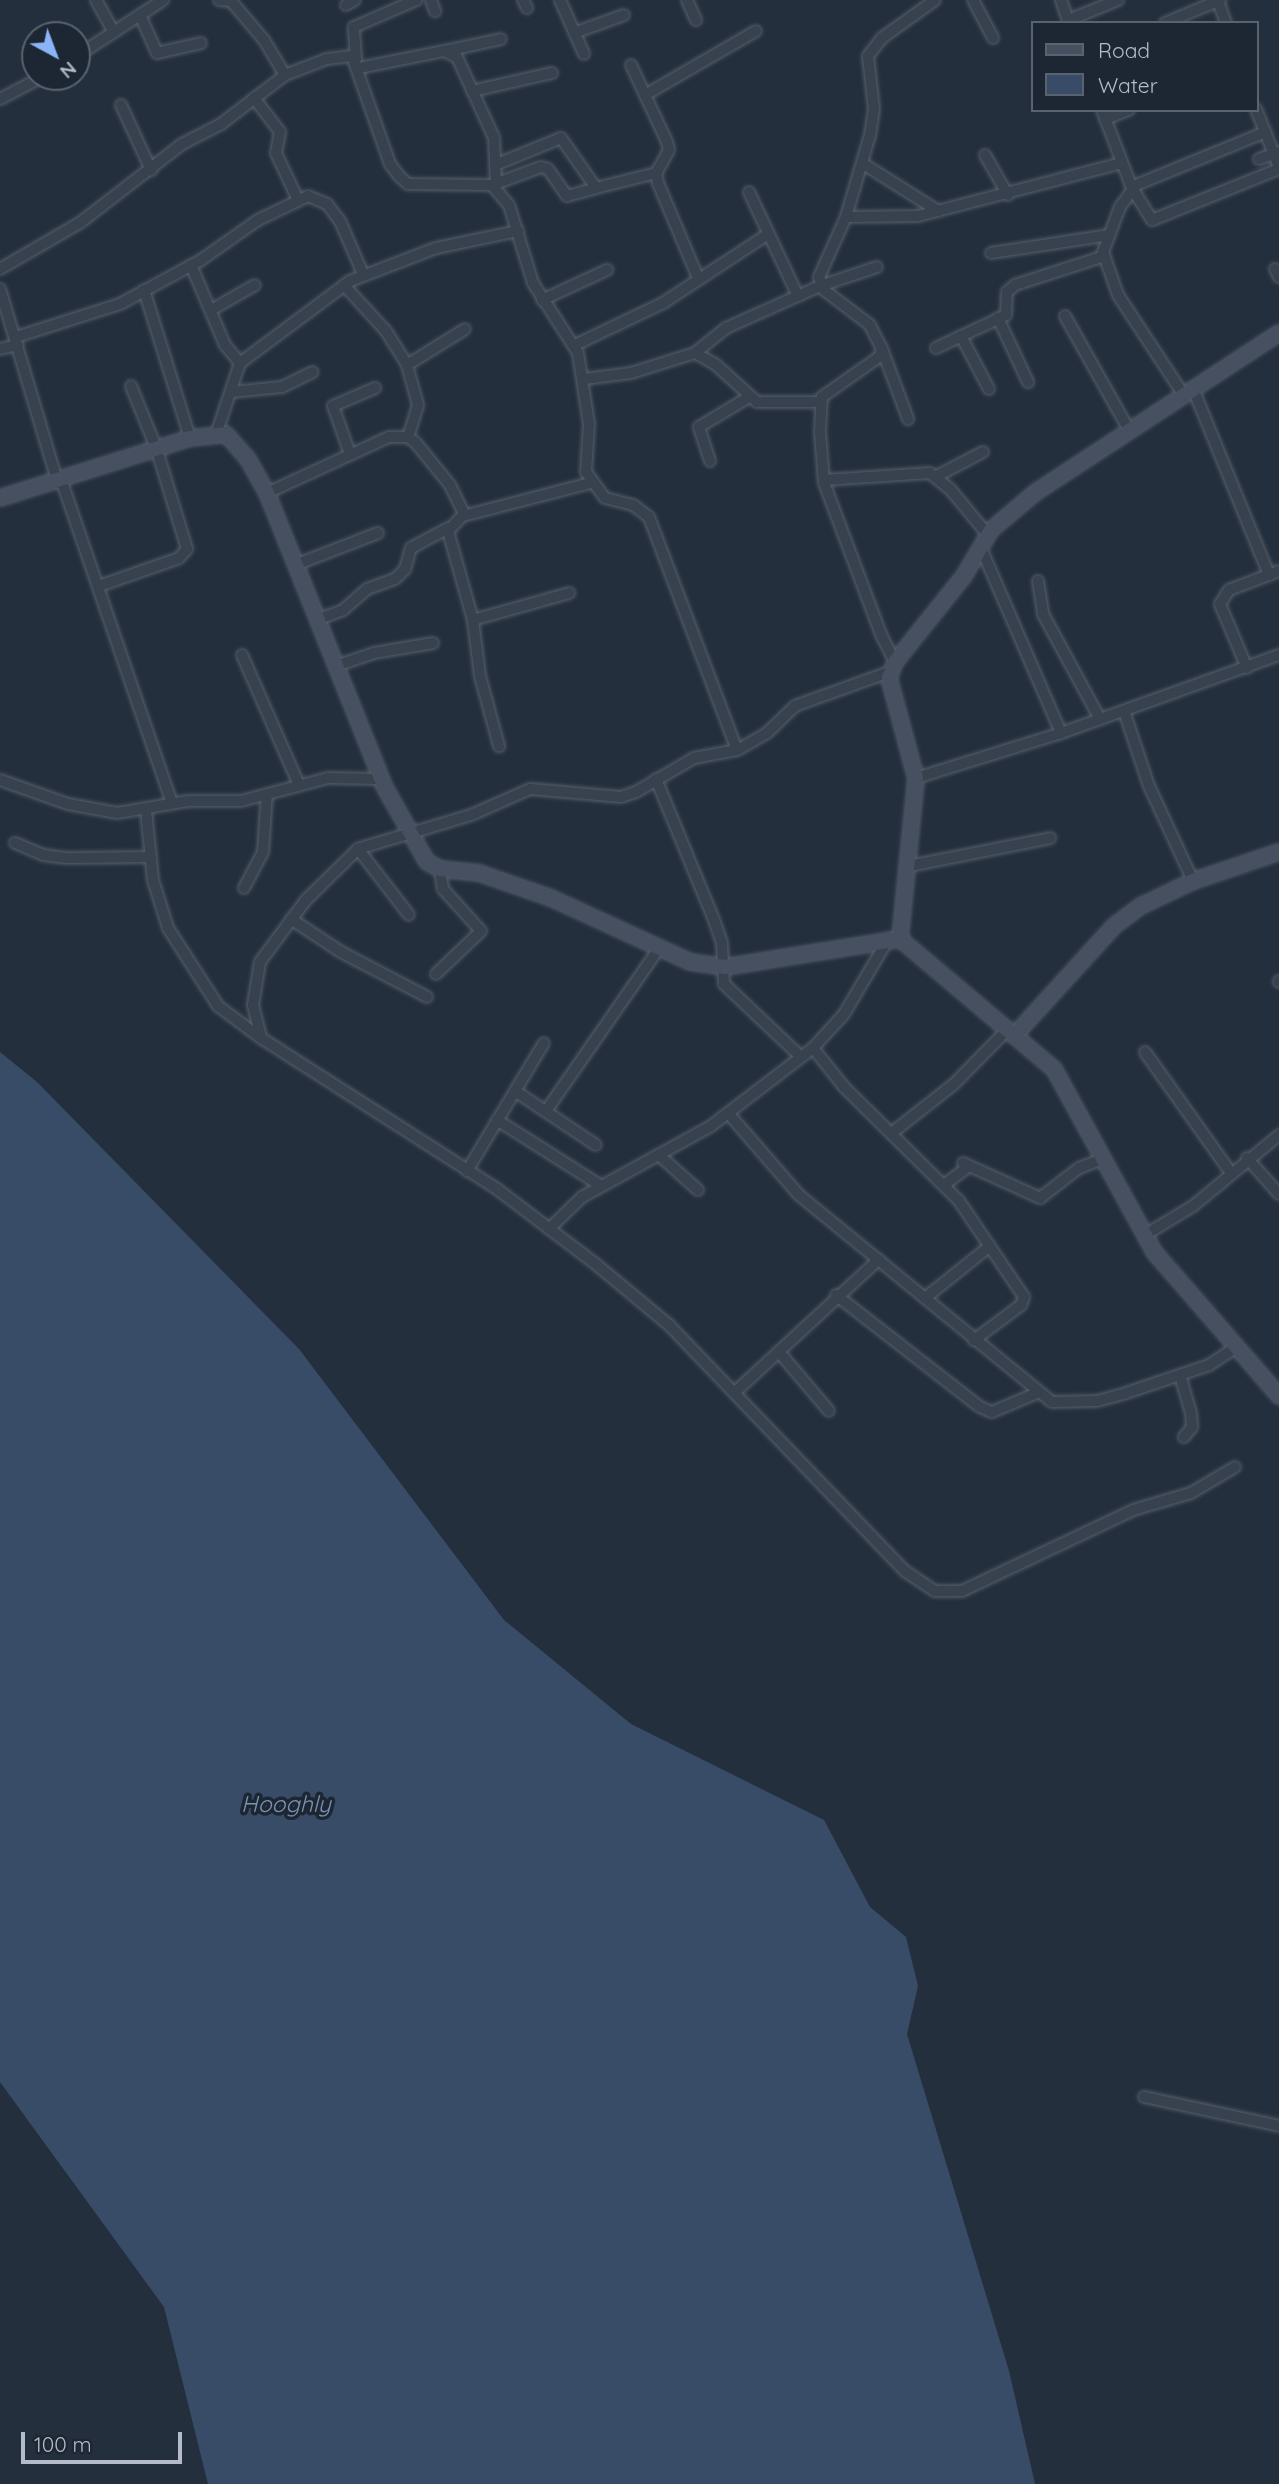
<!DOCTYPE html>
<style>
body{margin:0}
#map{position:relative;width:1279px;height:2484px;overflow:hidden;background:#242f3e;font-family:Quicksand,sans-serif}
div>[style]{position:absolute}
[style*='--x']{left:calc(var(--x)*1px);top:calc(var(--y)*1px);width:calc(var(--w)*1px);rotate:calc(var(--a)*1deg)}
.water>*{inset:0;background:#394c67}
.roads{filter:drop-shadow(0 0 2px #565f6c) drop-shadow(0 0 2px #565f6c)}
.street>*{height:10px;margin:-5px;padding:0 5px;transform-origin:5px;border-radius:5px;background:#38414e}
.secondary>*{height:14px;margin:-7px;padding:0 7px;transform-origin:7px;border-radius:7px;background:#465061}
span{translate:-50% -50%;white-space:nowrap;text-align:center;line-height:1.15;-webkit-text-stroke:7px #1d2633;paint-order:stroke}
.water-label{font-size:23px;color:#7c92b1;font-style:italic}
.legend{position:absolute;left:1031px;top:21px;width:228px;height:91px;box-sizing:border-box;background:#1d2633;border:2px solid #59626f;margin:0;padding:9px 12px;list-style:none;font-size:21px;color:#b4bcc9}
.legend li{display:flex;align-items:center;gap:14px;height:35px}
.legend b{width:35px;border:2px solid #59626f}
.north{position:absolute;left:21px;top:21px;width:70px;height:70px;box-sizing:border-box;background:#1d2633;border:2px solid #59626f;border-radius:50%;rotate:139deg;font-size:19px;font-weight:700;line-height:28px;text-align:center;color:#b4bcc9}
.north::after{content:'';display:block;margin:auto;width:24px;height:32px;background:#8ab4f8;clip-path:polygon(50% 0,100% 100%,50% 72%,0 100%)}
.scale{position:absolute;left:21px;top:2432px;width:161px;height:32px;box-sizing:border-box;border:4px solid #b4bcc9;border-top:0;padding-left:9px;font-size:21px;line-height:24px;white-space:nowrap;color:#b4bcc9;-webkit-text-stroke:5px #1d2633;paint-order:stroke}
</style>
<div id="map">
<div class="water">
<i style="clip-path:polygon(0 1052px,37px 1082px,299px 1349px,504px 1620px,631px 1724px,824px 1820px,870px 1907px,906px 1937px,918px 1986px,907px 2034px,1009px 2371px,1035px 2484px,208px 2484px,164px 2307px,0 2082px)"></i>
</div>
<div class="roads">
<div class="street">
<i style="--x:96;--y:0;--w:37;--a:61"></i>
<i style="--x:219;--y:0;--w:12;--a:5"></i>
<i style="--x:231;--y:1;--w:51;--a:49.8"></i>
<i style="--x:264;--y:40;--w:41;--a:59"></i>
<i style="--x:431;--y:0;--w:12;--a:70"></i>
<i style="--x:523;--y:0;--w:9;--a:63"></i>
<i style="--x:560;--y:0;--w:59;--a:66"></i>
<i style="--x:687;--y:0;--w:22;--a:66"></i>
<i style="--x:973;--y:0;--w:43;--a:62.2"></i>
<i style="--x:1061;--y:0;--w:24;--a:71"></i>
<i style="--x:1218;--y:1;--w:23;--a:70"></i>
<i style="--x:346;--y:5;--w:10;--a:-29"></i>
<i style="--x:140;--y:15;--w:42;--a:65.9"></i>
<i style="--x:157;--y:53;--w:45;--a:-12.8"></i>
<i style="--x:1069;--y:20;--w:53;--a:-22.2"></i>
<i style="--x:1165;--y:23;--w:60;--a:-22.7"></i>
<i style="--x:574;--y:33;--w:53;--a:-19.8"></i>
<i style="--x:445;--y:51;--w:57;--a:-12.1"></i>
<i style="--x:77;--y:56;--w:103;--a:-33.1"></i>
<i style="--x:356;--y:59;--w:32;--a:-94"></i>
<i style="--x:354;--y:27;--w:68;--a:-23.5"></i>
<i style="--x:631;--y:65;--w:85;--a:64.9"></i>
<i style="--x:667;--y:142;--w:8;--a:76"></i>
<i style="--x:669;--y:150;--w:26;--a:119"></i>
<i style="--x:656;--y:173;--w:10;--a:79"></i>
<i style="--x:658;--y:183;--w:105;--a:67.1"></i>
<i style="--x:359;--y:68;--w:87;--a:-11.3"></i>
<i style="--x:444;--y:51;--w:14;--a:25"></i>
<i style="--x:457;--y:57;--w:89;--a:65.4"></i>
<i style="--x:494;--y:138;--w:46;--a:87.5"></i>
<i style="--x:472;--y:91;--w:82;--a:-12.7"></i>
<i style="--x:645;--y:95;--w:128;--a:-30"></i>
<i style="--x:254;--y:98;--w:43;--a:52.6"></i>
<i style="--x:280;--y:132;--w:21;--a:101"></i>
<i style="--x:276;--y:153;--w:52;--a:64.9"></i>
<i style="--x:0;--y:99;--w:47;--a:-27.6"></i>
<i style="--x:121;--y:105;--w:72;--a:65.2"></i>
<i style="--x:1256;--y:109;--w:62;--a:68.4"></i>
<i style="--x:1102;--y:110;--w:84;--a:69"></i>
<i style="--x:1132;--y:188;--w:38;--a:58"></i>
<i style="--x:1152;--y:220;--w:137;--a:-21.9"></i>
<i style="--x:1105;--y:119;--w:26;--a:-21"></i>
<i style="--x:985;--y:155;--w:46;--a:60.1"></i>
<i style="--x:1259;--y:159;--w:21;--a:-19"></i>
<i style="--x:862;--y:163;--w:90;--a:32.3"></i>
<i style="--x:495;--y:165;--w:71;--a:-22.2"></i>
<i style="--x:561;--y:138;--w:61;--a:55"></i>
<i style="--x:596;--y:188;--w:62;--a:-14"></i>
<i style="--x:492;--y:185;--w:52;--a:-20.2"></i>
<i style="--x:541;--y:167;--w:7;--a:16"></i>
<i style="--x:548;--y:169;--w:33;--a:55"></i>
<i style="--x:567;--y:196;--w:30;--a:-15"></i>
<i style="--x:749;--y:192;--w:115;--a:64.8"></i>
<i style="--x:846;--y:217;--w:72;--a:-0.8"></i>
<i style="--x:918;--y:216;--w:210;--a:-14.6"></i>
<i style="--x:991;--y:253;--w:120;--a:-8.6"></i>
<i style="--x:191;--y:265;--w:87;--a:67"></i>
<i style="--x:225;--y:345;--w:23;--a:50"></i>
<i style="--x:0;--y:269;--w:94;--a:-30.1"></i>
<i style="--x:81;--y:222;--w:128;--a:-37.7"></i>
<i style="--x:182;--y:144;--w:44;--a:-27.1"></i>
<i style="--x:221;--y:124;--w:81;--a:-37.4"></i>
<i style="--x:285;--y:75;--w:45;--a:-20.9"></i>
<i style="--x:327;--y:59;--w:25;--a:-7"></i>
<i style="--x:352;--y:56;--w:114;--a:70.6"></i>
<i style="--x:390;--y:164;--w:15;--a:53"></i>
<i style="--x:399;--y:176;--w:12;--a:42"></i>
<i style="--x:408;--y:184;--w:84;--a:0.7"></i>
<i style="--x:492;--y:185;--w:26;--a:50"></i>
<i style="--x:509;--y:205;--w:82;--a:72.9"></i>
<i style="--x:533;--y:283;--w:83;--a:57.3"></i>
<i style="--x:578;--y:353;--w:72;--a:81.2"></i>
<i style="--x:589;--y:424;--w:48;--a:93.6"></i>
<i style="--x:586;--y:472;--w:32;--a:54"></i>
<i style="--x:605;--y:498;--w:29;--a:14"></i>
<i style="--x:633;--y:505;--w:20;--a:37"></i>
<i style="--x:649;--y:517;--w:249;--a:69.3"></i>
<i style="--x:1275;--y:269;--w:9;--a:63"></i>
<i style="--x:344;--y:285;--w:62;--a:47.6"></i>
<i style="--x:386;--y:331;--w:40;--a:58"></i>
<i style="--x:407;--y:365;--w:41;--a:74.6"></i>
<i style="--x:418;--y:405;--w:34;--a:107"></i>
<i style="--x:0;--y:289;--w:202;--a:73.4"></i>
<i style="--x:144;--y:290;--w:155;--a:72.7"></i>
<i style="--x:542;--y:300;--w:72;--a:-24.8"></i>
<i style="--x:213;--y:309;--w:48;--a:-29.7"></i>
<i style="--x:1065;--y:316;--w:133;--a:60.7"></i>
<i style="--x:998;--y:318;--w:71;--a:64.9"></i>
<i style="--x:961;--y:336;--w:60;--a:62.2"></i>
<i style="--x:16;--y:337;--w:109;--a:-17.6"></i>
<i style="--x:120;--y:304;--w:92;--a:-28.5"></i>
<i style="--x:201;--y:260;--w:70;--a:-35.1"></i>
<i style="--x:258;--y:220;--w:55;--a:-25.6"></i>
<i style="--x:308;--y:196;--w:21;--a:23"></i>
<i style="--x:327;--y:204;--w:21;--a:53"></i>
<i style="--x:340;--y:221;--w:58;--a:66.5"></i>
<i style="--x:575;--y:345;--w:98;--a:-25.5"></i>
<i style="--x:663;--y:303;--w:126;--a:-33.3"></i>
<i style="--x:936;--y:348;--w:77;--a:-25.2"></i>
<i style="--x:1006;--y:315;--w:23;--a:-88"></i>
<i style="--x:1007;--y:292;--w:11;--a:-41"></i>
<i style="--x:1015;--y:285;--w:94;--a:-18"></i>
<i style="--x:0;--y:349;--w:18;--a:-13"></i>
<i style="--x:882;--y:349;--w:75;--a:69.6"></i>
<i style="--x:695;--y:353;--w:40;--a:-39"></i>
<i style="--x:726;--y:328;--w:103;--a:-24.1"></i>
<i style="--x:820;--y:286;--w:60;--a:-18.4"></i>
<i style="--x:407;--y:365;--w:68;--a:-31.8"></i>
<i style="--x:584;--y:379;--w:47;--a:-7.3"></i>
<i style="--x:631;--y:373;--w:67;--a:-17.4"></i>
<i style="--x:695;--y:353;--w:23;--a:29"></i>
<i style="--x:715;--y:364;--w:57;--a:42.1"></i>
<i style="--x:757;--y:402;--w:63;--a:0"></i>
<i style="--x:1194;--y:391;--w:199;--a:67.8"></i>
<i style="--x:231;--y:392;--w:51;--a:-5.6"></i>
<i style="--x:282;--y:387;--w:34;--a:-26"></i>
<i style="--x:1185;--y:397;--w:122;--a:-123.3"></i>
<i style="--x:1118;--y:295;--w:46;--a:-109.2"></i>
<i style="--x:1103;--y:252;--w:48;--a:-69.3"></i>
<i style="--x:1120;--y:207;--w:27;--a:-54"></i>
<i style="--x:1136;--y:185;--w:140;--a:-22.2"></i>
<i style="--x:217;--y:432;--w:73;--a:-71.6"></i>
<i style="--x:240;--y:363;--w:137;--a:-36.7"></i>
<i style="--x:350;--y:281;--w:92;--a:-21"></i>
<i style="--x:436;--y:248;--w:84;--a:-11.7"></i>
<i style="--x:350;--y:454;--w:51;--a:-109.5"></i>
<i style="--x:333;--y:406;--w:46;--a:-23.2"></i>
<i style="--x:710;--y:461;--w:36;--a:-108"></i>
<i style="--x:699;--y:427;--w:58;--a:-31"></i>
<i style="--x:937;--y:476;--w:52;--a:-27.6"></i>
<i style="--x:824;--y:480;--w:106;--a:-3.8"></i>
<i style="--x:930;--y:473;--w:26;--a:39"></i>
<i style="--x:950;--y:489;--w:60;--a:50.4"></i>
<i style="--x:62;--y:482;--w:339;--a:71.1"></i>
<i style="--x:267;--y:493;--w:134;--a:-24.7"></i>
<i style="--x:389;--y:437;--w:19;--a:0"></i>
<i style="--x:408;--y:437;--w:9;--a:36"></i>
<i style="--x:415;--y:442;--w:55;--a:50.9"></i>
<i style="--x:450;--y:485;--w:32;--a:64"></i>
<i style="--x:464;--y:514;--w:23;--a:133"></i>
<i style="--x:448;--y:531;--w:92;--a:74.3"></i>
<i style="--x:473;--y:620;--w:56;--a:82.9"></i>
<i style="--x:480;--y:676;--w:73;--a:74.8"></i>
<i style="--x:463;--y:516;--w:132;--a:-14.5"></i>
<i style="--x:981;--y:548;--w:202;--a:66.6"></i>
<i style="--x:295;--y:565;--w:89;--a:-21.1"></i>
<i style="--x:1038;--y:581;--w:33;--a:81"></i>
<i style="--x:1043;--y:614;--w:119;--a:61.5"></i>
<i style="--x:99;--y:586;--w:85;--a:-19.3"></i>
<i style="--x:179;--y:558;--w:12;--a:-48"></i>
<i style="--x:187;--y:549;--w:103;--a:-106.9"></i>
<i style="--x:157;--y:450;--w:69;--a:-112.1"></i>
<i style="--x:316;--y:620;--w:29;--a:-20"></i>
<i style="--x:343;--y:610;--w:32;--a:-41"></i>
<i style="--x:367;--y:589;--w:30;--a:-20"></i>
<i style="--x:395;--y:579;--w:14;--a:-45"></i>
<i style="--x:405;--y:569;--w:22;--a:-74"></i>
<i style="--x:411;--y:548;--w:42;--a:-28.4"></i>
<i style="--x:473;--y:620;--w:100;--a:-15.7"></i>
<i style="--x:242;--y:655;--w:142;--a:66.3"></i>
<i style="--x:895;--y:662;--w:28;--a:-117"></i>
<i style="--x:882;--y:637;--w:165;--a:-110.6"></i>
<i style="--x:824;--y:483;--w:51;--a:-94.5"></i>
<i style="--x:820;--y:432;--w:35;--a:-87"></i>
<i style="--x:822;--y:397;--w:70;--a:-35.1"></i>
<i style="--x:879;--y:357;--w:9;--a:-69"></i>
<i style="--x:882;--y:349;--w:27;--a:-117"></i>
<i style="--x:870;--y:325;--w:58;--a:-142.7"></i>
<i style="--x:824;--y:290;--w:14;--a:-111"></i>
<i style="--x:819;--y:277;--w:66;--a:-65.8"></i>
<i style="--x:846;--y:217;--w:85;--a:-73.7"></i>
<i style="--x:870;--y:135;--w:26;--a:-81"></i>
<i style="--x:874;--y:109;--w:53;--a:-96.5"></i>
<i style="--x:868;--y:56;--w:23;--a:-52"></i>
<i style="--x:882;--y:38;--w:65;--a:-35.6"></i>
<i style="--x:336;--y:666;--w:40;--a:-18.9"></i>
<i style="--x:374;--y:653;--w:60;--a:-9.6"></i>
<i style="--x:1247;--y:668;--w:69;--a:-112.9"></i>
<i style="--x:1220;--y:604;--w:17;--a:-57"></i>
<i style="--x:1229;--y:590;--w:53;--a:-20.8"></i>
<i style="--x:892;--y:671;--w:103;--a:160.2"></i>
<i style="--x:795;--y:706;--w:39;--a:136"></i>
<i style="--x:767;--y:733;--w:34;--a:150"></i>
<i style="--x:737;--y:750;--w:44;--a:169.5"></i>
<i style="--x:694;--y:758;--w:67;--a:149.6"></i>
<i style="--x:636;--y:792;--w:16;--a:162"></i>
<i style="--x:621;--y:797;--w:91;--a:-175"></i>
<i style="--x:530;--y:789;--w:64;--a:156.2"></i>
<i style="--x:471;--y:815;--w:118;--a:163.3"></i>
<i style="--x:358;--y:849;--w:73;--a:135.6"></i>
<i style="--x:306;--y:900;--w:77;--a:126.6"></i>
<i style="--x:260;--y:962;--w:44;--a:99.2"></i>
<i style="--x:253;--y:1005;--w:34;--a:76"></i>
<i style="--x:261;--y:1038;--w:280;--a:32.6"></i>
<i style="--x:497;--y:1189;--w:126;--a:37.2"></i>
<i style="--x:597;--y:1265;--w:94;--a:39.8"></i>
<i style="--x:669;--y:1325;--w:341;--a:46.2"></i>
<i style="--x:905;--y:1571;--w:36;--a:34"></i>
<i style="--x:935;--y:1591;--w:27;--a:0"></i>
<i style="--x:962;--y:1591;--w:189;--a:-25.3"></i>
<i style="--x:1133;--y:1510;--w:60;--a:-16.3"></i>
<i style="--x:1191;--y:1493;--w:51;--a:-30.6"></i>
<i style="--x:1124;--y:711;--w:79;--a:71.6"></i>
<i style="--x:1149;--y:786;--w:105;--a:65.1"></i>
<i style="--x:916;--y:778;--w:152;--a:-17.2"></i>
<i style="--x:1061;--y:733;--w:232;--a:-19.7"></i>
<i style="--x:656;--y:779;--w:152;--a:67.6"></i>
<i style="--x:714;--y:920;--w:24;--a:71"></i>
<i style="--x:722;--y:943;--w:41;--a:87.2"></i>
<i style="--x:724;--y:984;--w:106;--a:43.5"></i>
<i style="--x:0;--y:780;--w:72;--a:19.4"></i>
<i style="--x:68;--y:804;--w:50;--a:10.4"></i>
<i style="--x:117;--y:813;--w:72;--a:-9.6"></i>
<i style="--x:188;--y:801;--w:53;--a:0"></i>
<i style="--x:241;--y:801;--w:90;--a:-14.8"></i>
<i style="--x:328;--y:778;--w:53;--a:1.1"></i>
<i style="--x:146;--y:810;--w:70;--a:84.3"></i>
<i style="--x:153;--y:880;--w:50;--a:72.6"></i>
<i style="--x:168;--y:928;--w:93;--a:57.3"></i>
<i style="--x:218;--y:1006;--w:54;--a:36.7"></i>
<i style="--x:15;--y:843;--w:30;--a:23"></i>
<i style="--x:43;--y:855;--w:24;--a:7"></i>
<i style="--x:67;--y:858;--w:84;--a:-0.7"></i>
<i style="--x:358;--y:849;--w:83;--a:52.3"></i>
<i style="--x:909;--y:866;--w:144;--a:-11.2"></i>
<i style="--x:244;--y:888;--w:41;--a:-62.2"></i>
<i style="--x:263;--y:852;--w:58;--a:-86.1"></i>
<i style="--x:291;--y:919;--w:60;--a:33.4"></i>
<i style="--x:341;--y:952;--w:97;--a:27.6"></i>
<i style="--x:436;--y:974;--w:62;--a:-43.7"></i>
<i style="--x:481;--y:931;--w:57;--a:-132.1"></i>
<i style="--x:443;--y:889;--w:20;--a:-99"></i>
<i style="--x:1279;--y:981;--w:1;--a:90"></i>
<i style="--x:813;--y:1048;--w:50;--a:51.5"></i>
<i style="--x:844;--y:1087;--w:162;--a:44.7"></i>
<i style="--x:959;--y:1201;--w:116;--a:55.9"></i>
<i style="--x:1024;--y:1297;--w:9;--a:111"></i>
<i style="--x:1021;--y:1305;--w:59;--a:143.3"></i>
<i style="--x:1145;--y:1052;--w:148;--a:54.6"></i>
<i style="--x:515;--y:1091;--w:97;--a:33.7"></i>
<i style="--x:546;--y:1111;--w:196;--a:-55.2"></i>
<i style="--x:728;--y:1113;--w:108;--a:49.1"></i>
<i style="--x:799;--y:1195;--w:327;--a:39.3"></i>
<i style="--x:1052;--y:1402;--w:45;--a:-1.3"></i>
<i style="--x:1097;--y:1401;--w:30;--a:-15"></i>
<i style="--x:1126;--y:1393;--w:88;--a:-18.6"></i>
<i style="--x:1209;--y:1365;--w:33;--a:-33"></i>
<i style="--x:497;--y:1120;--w:122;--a:32.3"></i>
<i style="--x:893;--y:1132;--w:78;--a:-38.2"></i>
<i style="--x:954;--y:1084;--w:76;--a:-45.5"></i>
<i style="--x:660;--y:1156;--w:51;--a:41.8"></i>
<i style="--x:1247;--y:1158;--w:48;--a:48.4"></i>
<i style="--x:963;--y:1163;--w:85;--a:24.4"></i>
<i style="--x:1040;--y:1198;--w:49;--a:-37.6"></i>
<i style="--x:1079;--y:1168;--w:26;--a:-21"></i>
<i style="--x:467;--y:1171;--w:149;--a:-59"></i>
<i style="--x:944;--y:1185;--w:31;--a:-37"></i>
<i style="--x:549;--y:1229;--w:46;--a:-44.1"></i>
<i style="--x:582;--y:1197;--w:147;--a:-28.8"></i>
<i style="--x:711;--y:1126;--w:128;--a:-37.4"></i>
<i style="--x:813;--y:1048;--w:46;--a:-47.6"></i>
<i style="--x:844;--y:1014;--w:88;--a:-59.4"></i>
<i style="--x:1145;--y:1235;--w:56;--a:-31.1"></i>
<i style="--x:1193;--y:1206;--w:112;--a:-39.5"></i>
<i style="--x:836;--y:1295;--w:182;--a:37.9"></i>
<i style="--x:980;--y:1407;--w:13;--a:23"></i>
<i style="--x:992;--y:1412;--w:49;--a:-22.9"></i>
<i style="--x:925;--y:1298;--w:83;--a:-38.7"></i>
<i style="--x:779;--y:1352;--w:77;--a:49.7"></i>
<i style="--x:1180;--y:1375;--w:40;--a:74"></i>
<i style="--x:1191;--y:1413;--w:14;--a:86"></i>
<i style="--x:1192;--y:1427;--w:13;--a:129"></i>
<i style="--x:734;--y:1393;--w:197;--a:-42.7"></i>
<i style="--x:1144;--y:2097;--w:138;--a:12.1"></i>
</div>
<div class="secondary">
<i style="--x:0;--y:498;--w:199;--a:-17.5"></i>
<i style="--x:190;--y:438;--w:36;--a:-6"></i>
<i style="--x:226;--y:434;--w:33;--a:49"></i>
<i style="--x:248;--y:459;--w:39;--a:61"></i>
<i style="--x:267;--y:493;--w:315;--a:68.2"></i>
<i style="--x:384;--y:786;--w:87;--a:60.5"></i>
<i style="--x:427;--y:862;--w:15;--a:28"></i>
<i style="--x:440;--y:869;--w:39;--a:6"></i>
<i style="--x:479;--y:873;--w:76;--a:19.1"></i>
<i style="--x:551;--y:898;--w:153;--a:24.7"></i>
<i style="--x:690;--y:962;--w:35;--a:8"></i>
<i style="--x:725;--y:967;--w:177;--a:-9.1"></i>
<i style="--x:900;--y:939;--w:202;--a:40.2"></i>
<i style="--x:1054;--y:1069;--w:209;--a:61.3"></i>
<i style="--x:1154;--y:1252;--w:191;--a:49"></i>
<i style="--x:900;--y:939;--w:162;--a:-84.3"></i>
<i style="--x:916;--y:778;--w:104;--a:-105.1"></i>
<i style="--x:889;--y:678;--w:17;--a:-69"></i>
<i style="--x:895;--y:662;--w:110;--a:-51.3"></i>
<i style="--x:964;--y:576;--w:53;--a:-59.6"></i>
<i style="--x:991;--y:530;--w:59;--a:-40.2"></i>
<i style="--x:1036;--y:492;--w:290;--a:-33.2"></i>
<i style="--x:1014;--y:1036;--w:149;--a:-47.7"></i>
<i style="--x:1114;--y:926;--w:34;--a:-37"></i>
<i style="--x:1141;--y:906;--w:58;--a:-25.7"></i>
<i style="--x:1193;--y:881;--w:91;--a:-18.6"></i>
</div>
</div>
<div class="water-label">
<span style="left:286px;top:1804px">Hooghly</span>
</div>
<ul class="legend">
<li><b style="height:9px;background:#465061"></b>Road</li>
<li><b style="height:19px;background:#394c67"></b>Water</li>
</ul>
<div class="north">N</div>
<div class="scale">100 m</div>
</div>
